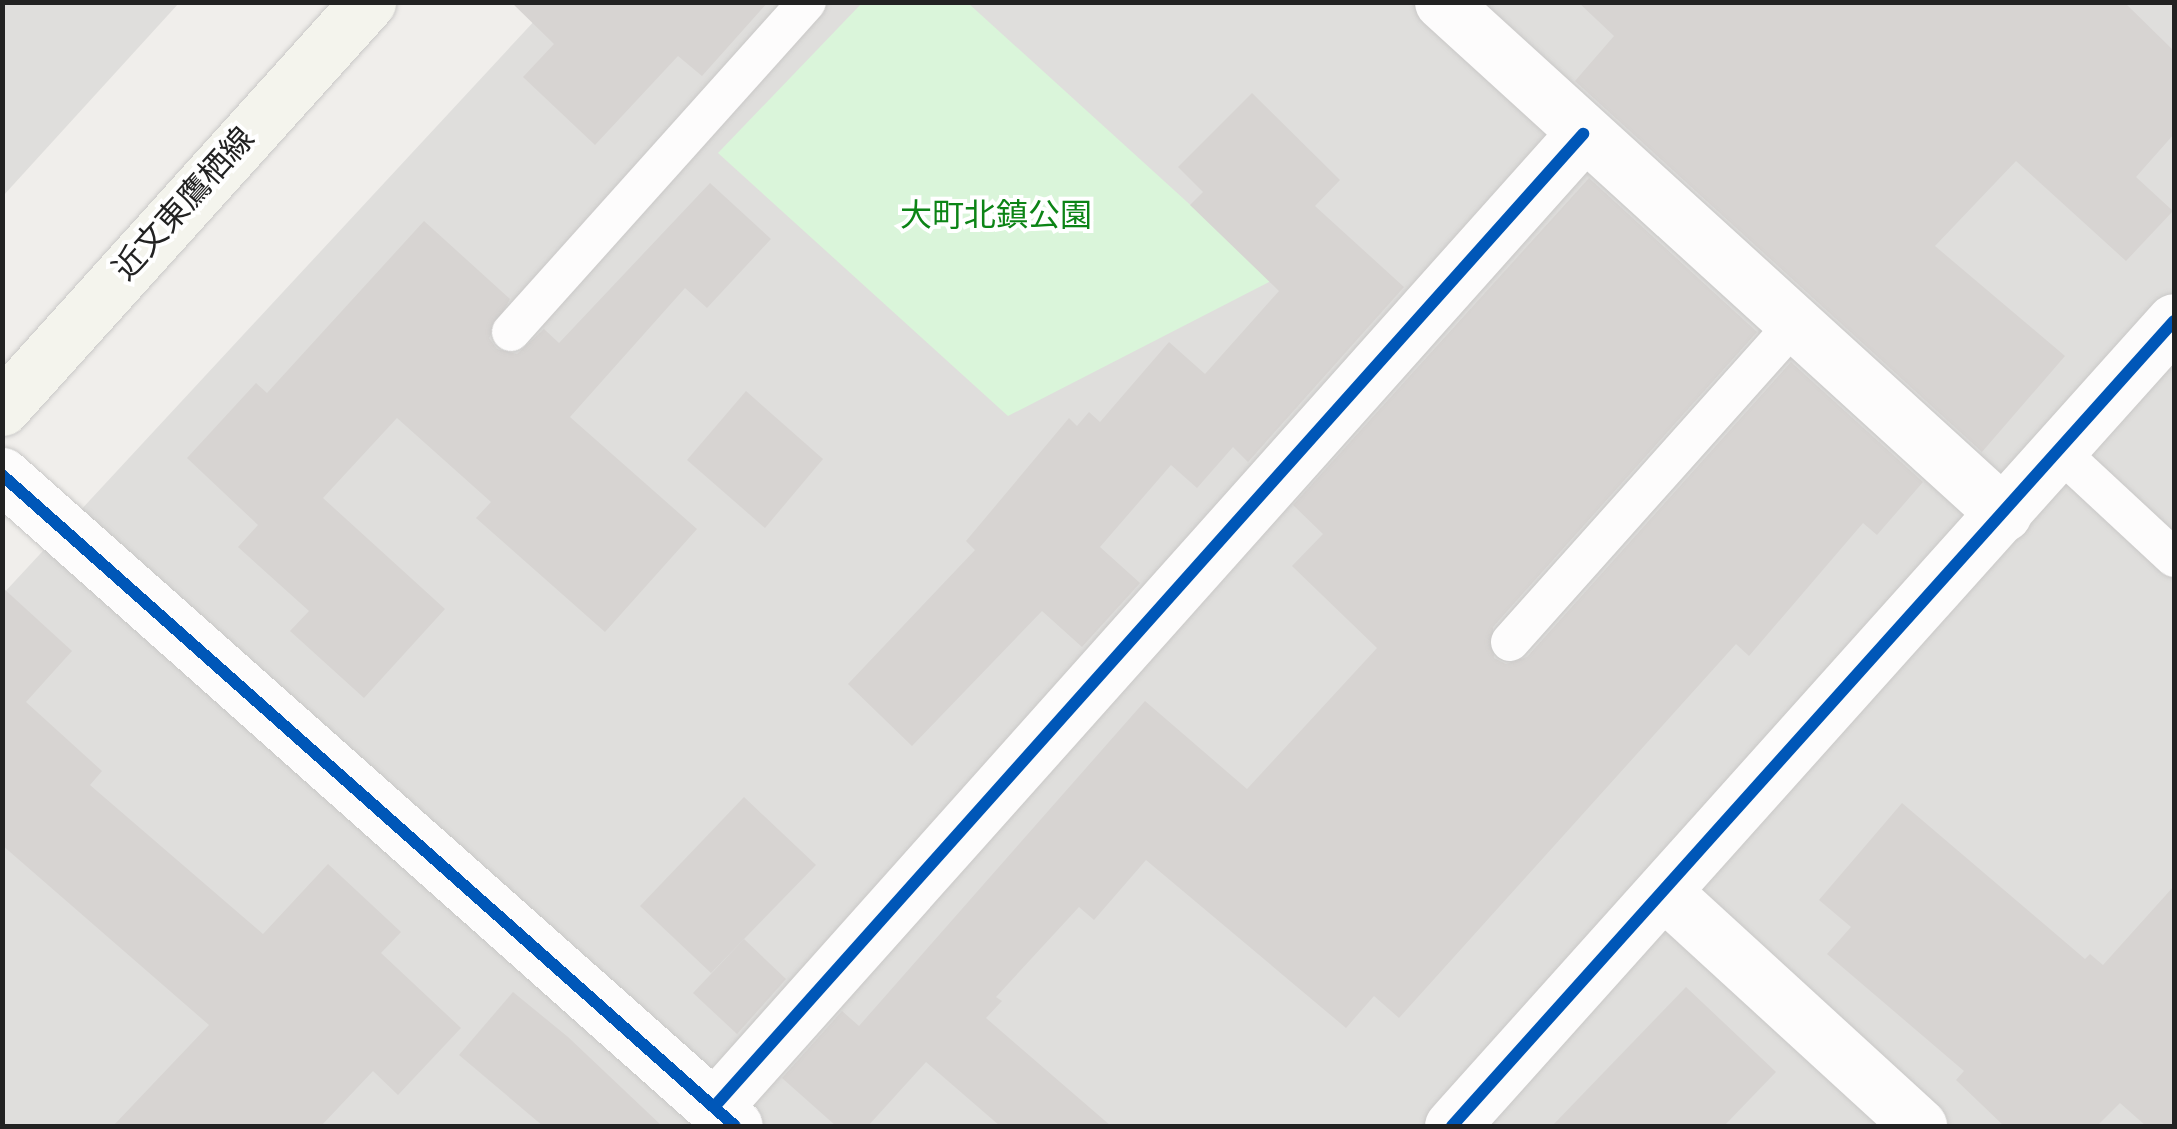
<!DOCTYPE html>
<meta charset="utf-8">
<style>
body{margin:0}
#map{position:relative;width:2177px;height:1129px;overflow:hidden;background:#f0eeeb;font-family:"Sofia Sans Condensed","Noto Sans JP",sans-serif}
div>[style]{position:absolute}
[style*='--x']{left:calc(var(--x)*1px);top:calc(var(--y)*1px);width:calc(var(--w)*1px);rotate:calc(var(--a)*1deg)}
.residential>*{inset:0;background:#dfdedc}
.park>*{inset:0;background:#daf5da}
.building>*{inset:0;background:#d7d4d2}
.roads{filter:drop-shadow(0 0 2px #c9c8c7) drop-shadow(0 0 2px #c9c8c7)}
.lane>*{height:38px;margin:-19px;padding:0 19px;transform-origin:19px;border-radius:19px;background:#fdfcfc}
.street>*{height:55px;margin:-27.5px;padding:0 27.5px;transform-origin:27.5px;border-radius:27.5px;background:#fdfcfc}
.secondary>*{height:55px;margin:-27.5px;padding:0 27.5px;transform-origin:27.5px;border-radius:27.5px;background:#f4f4ed}
.cycleway>*{height:12px;margin:-6px;padding:0 6px;transform-origin:6px;border-radius:6px;background:#0057b8}
span{translate:-50% -50%;white-space:nowrap;text-align:center;line-height:1.15;-webkit-text-stroke:8px #fff;paint-order:stroke}
.street-label{font-size:32px;color:#222}
.park-label{font-size:32px;color:#0c8416}
.frame{position:absolute;inset:0;border:5px solid #222;pointer-events:none}
</style>
<div id="map">
<div class="residential">
<i style="clip-path:polygon(3px 2px,179px 3px,3px 196px,2px 3px)"></i>
<i style="clip-path:polygon(551px 3px,2174px 3px,2174px 1126px,3px 1126px,2px 595px)"></i>
</div>
<div class="park">
<i style="clip-path:polygon(862px 3px,968px 3px,1273px 280px,1008px 416px,718px 153px)"></i>
</div>
<div class="building">
<i style="clip-path:polygon(511px 2px,768px 2px,702px 76px,678px 56px,595px 145px,523px 77px,554px 44px)"></i>
<i style="clip-path:polygon(1578px 2px,2124px 2px,2174px 51px,2174px 134px,2136px 177px,2173px 211px,2126px 261px,2016px 161px,1935px 246px,2065px 356px,1982px 452px,1575px 81px,1614px 36px)"></i>
<i style="clip-path:polygon(1252px 93px,1340px 180px,1315px 206px,1404px 287px,1248px 462px,1233px 447px,1197px 488px,1171px 465px,1100px 547px,1140px 583px,1082px 647px,1042px 611px,912px 746px,848px 684px,975px 550px,966px 541px,1069px 418px,1077px 426px,1089px 412px,1100px 422px,1169px 342px,1205px 374px,1279px 291px,1190px 205px,1203px 192px,1178px 167px)"></i>
<i style="clip-path:polygon(1589px 178px,1757px 332px,1493px 627px,1494px 658px,1506px 664px,1527px 657px,1791px 362px,1923px 482px,1877px 535px,1863px 523px,1749px 656px,1736px 644px,1399px 1018px,1374px 996px,1346px 1028px,1146px 860px,1094px 920px,1079px 907px,996px 997px,1002px 1001px,986px 1018px,1111px 1126px,1000px 1126px,926px 1062px,868px 1126px,836px 1126px,782px 1078px,842px 1011px,859px 1026px,1145px 701px,1247px 789px,1377px 648px,1292px 566px,1323px 534px,1293px 505px)"></i>
<i style="clip-path:polygon(710px 183px,771px 239px,707px 308px,685px 288px,570px 417px,697px 529px,605px 632px,476px 518px,491px 502px,397px 418px,323px 498px,445px 609px,364px 698px,290px 631px,309px 611px,238px 547px,258px 525px,187px 458px,256px 383px,267px 393px,424px 221px,510px 299px,489px 338px,497px 349px,517px 354px,544px 329px,559px 343px)"></i>
<i style="clip-path:polygon(746px 391px,823px 459px,765px 528px,687px 460px)"></i>
<i style="clip-path:polygon(2px 587px,72px 651px,26px 702px,102px 771px,90px 785px,263px 934px,328px 864px,401px 932px,381px 953px,461px 1028px,398px 1095px,373px 1071px,321px 1126px,113px 1126px,209px 1025px,2px 845px)"></i>
<i style="clip-path:polygon(744px 797px,816px 865px,711px 973px,640px 906px)"></i>
<i style="clip-path:polygon(1902px 803px,2085px 959px,2090px 954px,2103px 965px,2174px 886px,2174px 1126px,2146px 1126px,2120px 1103px,2097px 1126px,2004px 1126px,1956px 1080px,1964px 1071px,1827px 954px,1851px 927px,1819px 900px)"></i>
<i style="clip-path:polygon(744px 939px,786px 979px,737px 1034px,693px 993px)"></i>
<i style="clip-path:polygon(1686px 987px,1776px 1072px,1724px 1126px,1552px 1126px)"></i>
<i style="clip-path:polygon(513px 992px,568px 1037px,662px 1126px,543px 1126px,459px 1055px)"></i>
</div>
<div class="roads">
<div class="lane">
<i style="--x:511;--y:332;--w:443;--a:-48.1"></i>
<i style="--x:2059;--y:451;--w:157;--a:42.9"></i>
<i style="--x:1510;--y:642;--w:429;--a:-48.2"></i>
</div>
<div class="street">
<i style="--x:1442;--y:2;--w:760;--a:42.33"></i>
<i style="--x:2;--y:475;--w:980;--a:41.61"></i>
<i style="--x:1664;--y:892;--w:346;--a:42.5"></i>
<i style="--x:714;--y:1107;--w:1305;--a:-48.23"></i>
<i style="--x:1452;--y:1126;--w:1081;--a:-48.11"></i>
</div>
<div class="secondary">
<i style="--x:2;--y:408;--w:547;--a:-47.97"></i>
</div>
</div>
<div class="cycleway">
<i style="--x:2;--y:475;--w:980;--a:41.61"></i>
<i style="--x:714;--y:1107;--w:1305;--a:-48.23"></i>
<i style="--x:1452;--y:1126;--w:1081;--a:-48.11"></i>
</div>
<div class="street-label">
<span style="left:185px;top:205px;rotate:-48deg">近文東鷹栖線</span>
</div>
<div class="park-label">
<span style="left:996px;top:217px">大町北鎮公園</span>
</div>
<div class="frame"></div>
</div>
